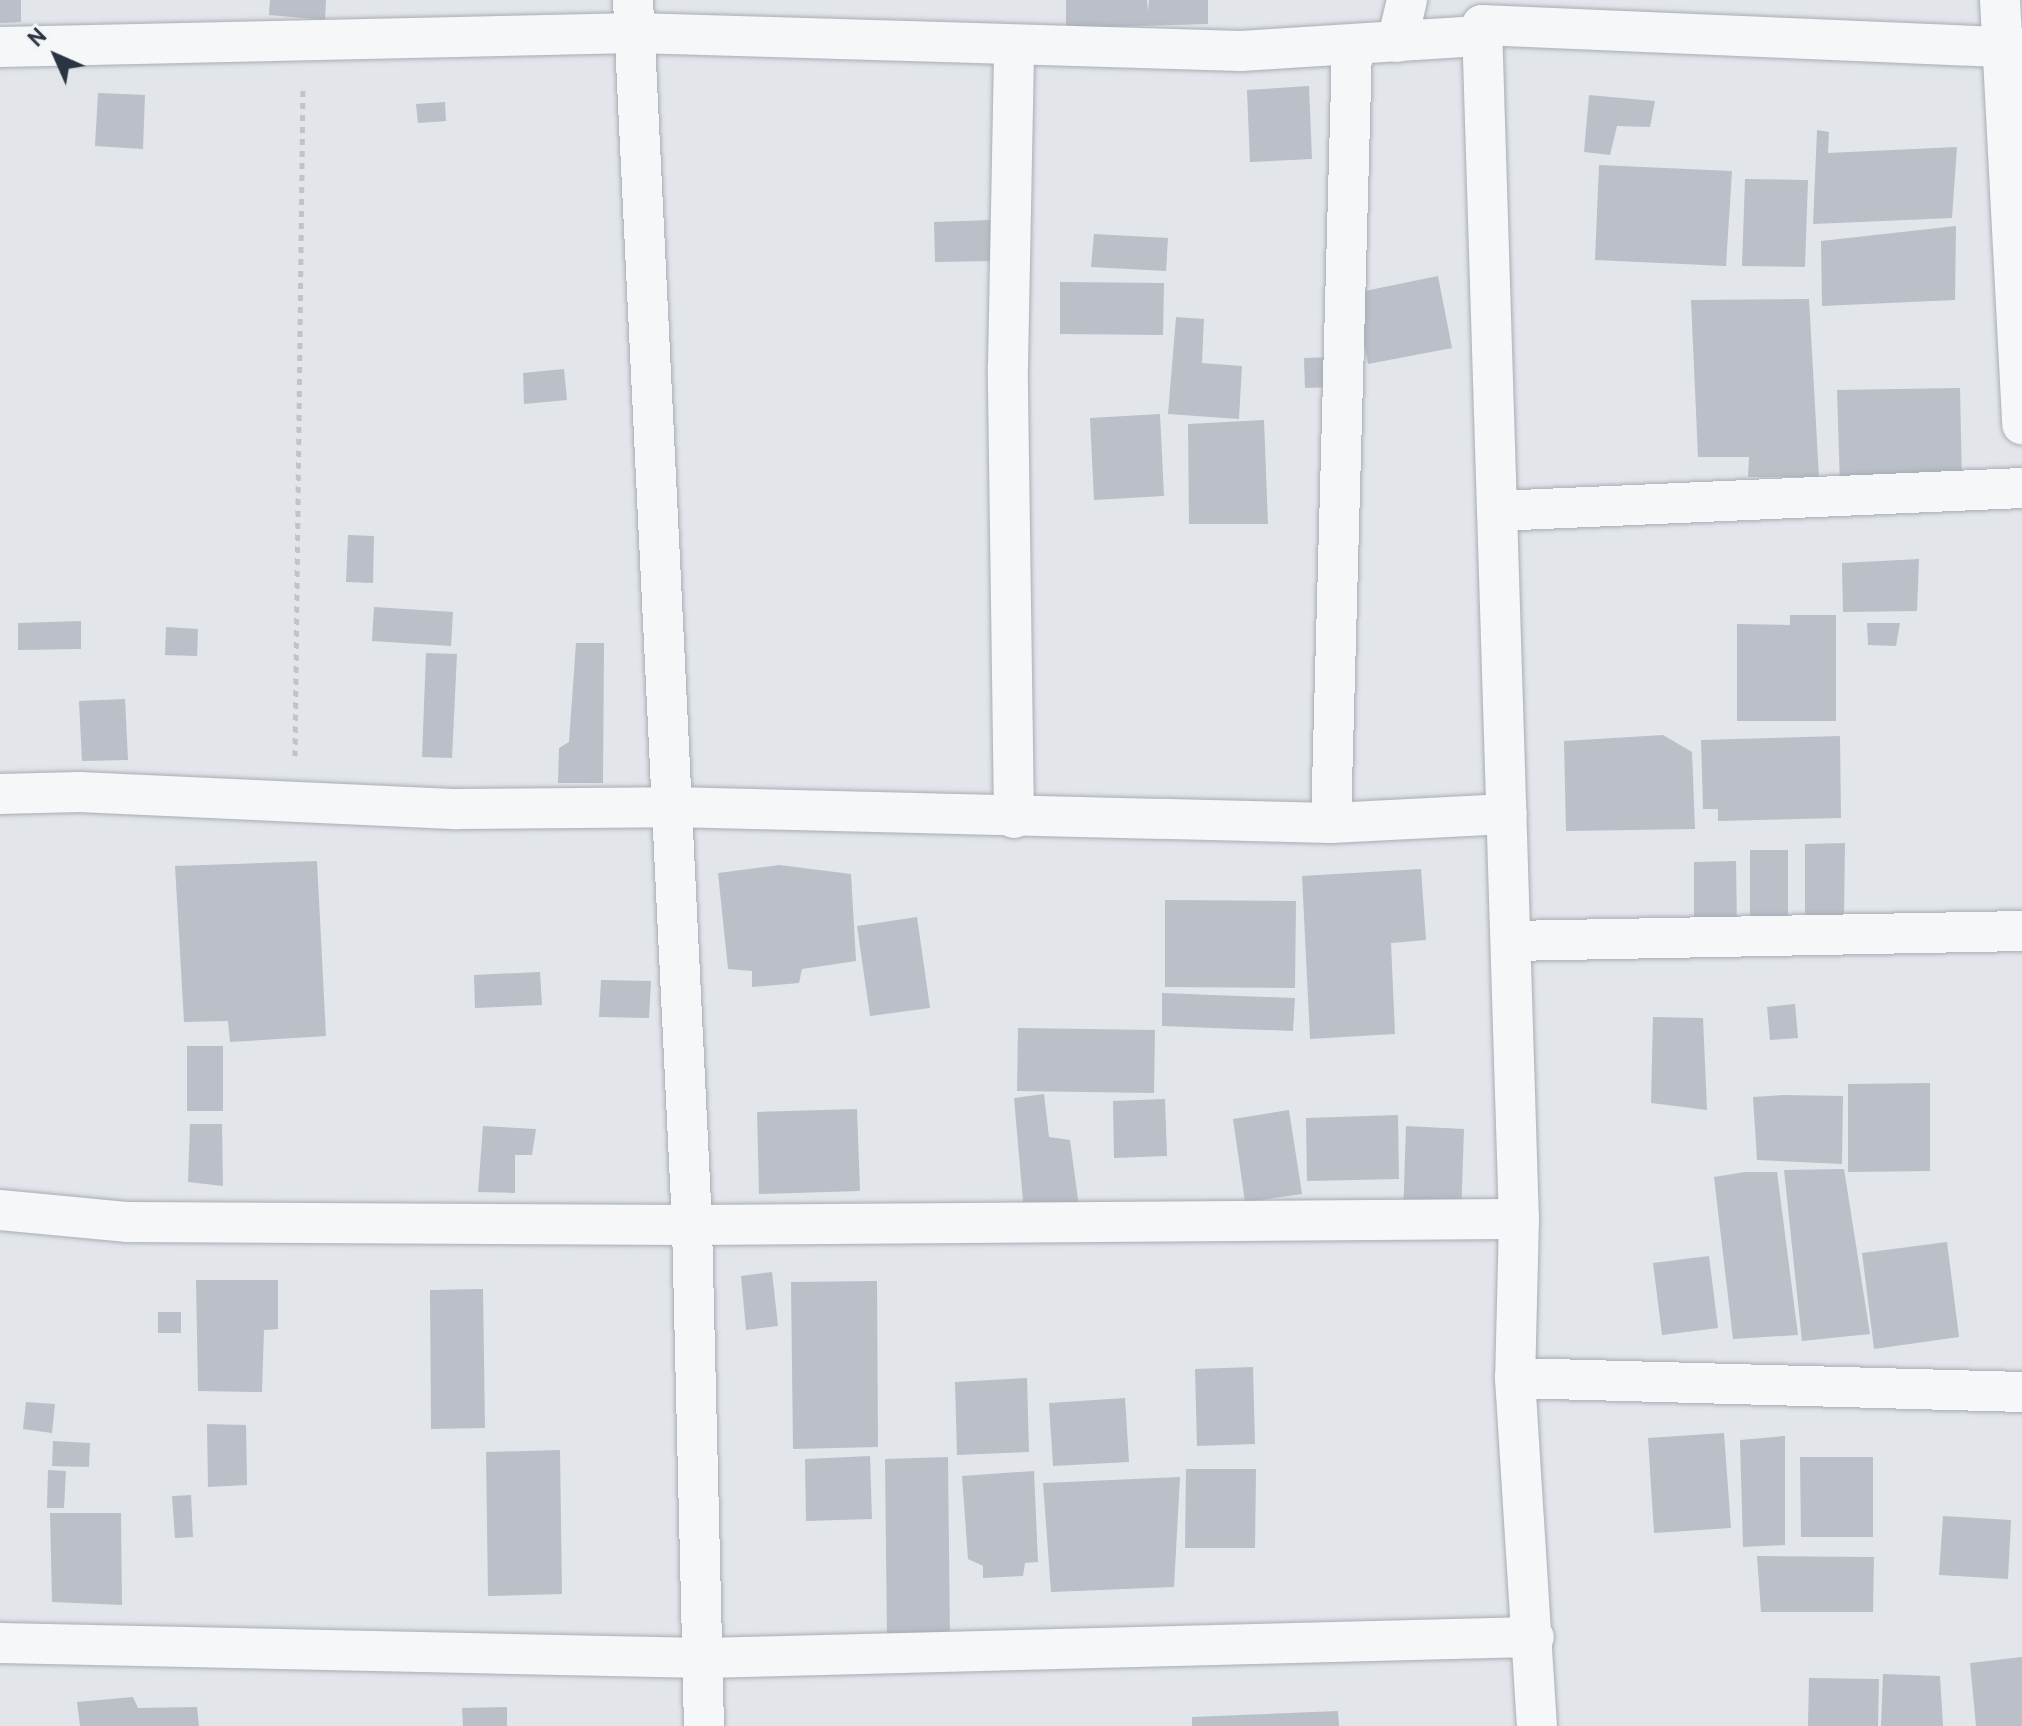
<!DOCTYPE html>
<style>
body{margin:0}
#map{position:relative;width:2022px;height:1726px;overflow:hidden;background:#e2e6eb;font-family:Overpass,sans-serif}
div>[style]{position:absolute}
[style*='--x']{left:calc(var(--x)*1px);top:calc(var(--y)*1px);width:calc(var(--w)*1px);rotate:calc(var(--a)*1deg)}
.building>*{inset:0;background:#babfc8}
.path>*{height:5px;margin-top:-2.5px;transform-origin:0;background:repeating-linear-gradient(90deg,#c0c4ca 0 6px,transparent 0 12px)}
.roads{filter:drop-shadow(0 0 2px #a7adb5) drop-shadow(0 0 2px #a7adb5)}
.street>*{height:40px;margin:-20px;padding:0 20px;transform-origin:20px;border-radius:20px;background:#f5f7f9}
span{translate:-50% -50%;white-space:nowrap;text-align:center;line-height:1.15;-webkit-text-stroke:7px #f2f5f8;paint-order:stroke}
.north{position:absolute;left:16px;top:16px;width:80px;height:80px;-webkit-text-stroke:6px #f2f5f8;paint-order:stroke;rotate:315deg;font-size:22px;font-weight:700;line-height:32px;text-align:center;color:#2a3443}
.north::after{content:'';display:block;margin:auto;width:28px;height:36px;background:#2a3443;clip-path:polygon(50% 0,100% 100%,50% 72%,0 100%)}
</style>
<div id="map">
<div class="building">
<i style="clip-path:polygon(0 0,21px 0,21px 22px,0 23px)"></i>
<i style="clip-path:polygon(270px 0,326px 0,325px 20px,269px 15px)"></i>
<i style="clip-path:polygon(1066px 0,1147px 0,1148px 11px,1149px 0,1208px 0,1208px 24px,1066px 28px)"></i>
<i style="clip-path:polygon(1309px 86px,1312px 159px,1250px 162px,1247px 90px)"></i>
<i style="clip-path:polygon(98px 93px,145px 95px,143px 149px,95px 146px)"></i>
<i style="clip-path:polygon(1589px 95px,1655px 101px,1650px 127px,1617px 126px,1610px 155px,1584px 152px)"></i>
<i style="clip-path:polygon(445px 102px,446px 121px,418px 123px,416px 104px)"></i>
<i style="clip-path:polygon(1817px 130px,1829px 132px,1828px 153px,1957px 147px,1952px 218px,1813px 224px)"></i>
<i style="clip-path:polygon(1599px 165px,1732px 171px,1726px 266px,1595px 260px)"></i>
<i style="clip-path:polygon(1745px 179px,1808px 180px,1805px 267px,1742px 266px)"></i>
<i style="clip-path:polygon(991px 220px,992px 261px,935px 262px,934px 222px)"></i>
<i style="clip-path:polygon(1956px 226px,1955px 300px,1822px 306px,1821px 241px)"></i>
<i style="clip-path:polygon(1094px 234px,1168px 238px,1166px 271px,1091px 267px)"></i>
<i style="clip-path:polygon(1438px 276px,1452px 348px,1368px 364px,1355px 293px)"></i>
<i style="clip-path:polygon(1060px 282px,1164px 283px,1163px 335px,1060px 334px)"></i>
<i style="clip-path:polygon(1809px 299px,1819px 477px,1748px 477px,1749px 457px,1698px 457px,1691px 300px)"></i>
<i style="clip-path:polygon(1176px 317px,1204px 319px,1202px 363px,1242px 366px,1239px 419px,1168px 414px)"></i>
<i style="clip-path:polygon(1334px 357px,1335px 387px,1305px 388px,1304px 358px)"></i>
<i style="clip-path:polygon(564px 369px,567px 400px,524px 404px,523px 373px)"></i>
<i style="clip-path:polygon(1960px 388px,1962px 484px,1840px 487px,1837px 390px)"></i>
<i style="clip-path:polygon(1160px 414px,1164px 496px,1094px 500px,1090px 418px)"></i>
<i style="clip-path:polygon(1264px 420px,1268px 524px,1189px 524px,1188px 424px)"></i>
<i style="clip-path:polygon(348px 535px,374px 536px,373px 583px,346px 582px)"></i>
<i style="clip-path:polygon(1919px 559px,1917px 611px,1843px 612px,1842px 563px)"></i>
<i style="clip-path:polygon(374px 607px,453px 612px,451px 646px,372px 641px)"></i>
<i style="clip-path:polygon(1790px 615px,1836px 615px,1836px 721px,1737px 721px,1737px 624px,1790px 625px)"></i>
<i style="clip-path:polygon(81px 621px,81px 649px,18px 650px,18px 623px)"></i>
<i style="clip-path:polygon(1867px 623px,1900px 623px,1896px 646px,1868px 645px)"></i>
<i style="clip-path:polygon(166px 627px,198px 629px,197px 656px,165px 655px)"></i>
<i style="clip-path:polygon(576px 643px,604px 643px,603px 783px,558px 783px,559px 748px,569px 742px)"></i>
<i style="clip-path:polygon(426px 653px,457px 654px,452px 758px,422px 757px)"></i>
<i style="clip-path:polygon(125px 699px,128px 760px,82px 761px,79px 701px)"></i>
<i style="clip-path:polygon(1663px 735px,1692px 752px,1695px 829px,1566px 831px,1564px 741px)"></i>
<i style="clip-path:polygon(1840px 736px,1841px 818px,1718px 821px,1718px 809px,1703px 809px,1701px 740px)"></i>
<i style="clip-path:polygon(1845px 843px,1844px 917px,1805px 918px,1805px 844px)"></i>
<i style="clip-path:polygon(1750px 850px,1788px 850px,1788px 922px,1750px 922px)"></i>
<i style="clip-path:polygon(317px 861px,326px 1036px,230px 1042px,228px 1021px,184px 1022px,175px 866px)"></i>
<i style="clip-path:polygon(1736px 861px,1737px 928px,1694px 929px,1694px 862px)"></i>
<i style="clip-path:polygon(779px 865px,851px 874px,856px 961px,802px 969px,799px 983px,752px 987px,752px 971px,728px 969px,718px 873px)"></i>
<i style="clip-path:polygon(1421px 869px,1426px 940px,1391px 943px,1395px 1034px,1310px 1039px,1302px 876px)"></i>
<i style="clip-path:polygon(1165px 900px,1296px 901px,1295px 988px,1165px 987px)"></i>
<i style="clip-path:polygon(917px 917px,930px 1008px,870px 1016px,857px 926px)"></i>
<i style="clip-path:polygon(540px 972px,542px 1005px,475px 1008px,474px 975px)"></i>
<i style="clip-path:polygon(601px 980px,651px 981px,649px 1018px,599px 1017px)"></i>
<i style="clip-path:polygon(1162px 993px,1295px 998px,1293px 1031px,1162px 1026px)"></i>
<i style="clip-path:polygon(1795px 1004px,1798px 1038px,1770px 1040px,1767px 1007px)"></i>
<i style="clip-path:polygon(1653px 1017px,1703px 1018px,1707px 1110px,1651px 1103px)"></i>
<i style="clip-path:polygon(1018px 1028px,1155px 1030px,1154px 1093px,1017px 1091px)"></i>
<i style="clip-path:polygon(187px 1046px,223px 1046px,223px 1111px,187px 1111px)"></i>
<i style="clip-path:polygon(1930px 1083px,1930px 1171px,1848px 1172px,1848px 1084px)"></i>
<i style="clip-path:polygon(1044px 1094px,1049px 1137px,1070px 1140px,1079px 1207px,1024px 1213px,1014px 1098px)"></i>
<i style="clip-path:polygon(1783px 1095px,1843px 1096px,1842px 1164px,1757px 1160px,1753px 1097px)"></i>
<i style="clip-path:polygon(1165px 1099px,1167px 1156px,1114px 1158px,1113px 1101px)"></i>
<i style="clip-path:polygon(857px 1109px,860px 1191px,759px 1194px,757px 1112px)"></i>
<i style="clip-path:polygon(1289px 1110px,1302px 1194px,1245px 1202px,1233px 1119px)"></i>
<i style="clip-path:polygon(1398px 1115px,1399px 1179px,1307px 1181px,1306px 1118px)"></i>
<i style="clip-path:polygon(190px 1124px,222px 1124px,223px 1186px,188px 1182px)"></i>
<i style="clip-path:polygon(483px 1126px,536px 1129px,532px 1155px,515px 1155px,515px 1193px,478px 1192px)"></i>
<i style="clip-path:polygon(1406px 1126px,1464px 1129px,1461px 1218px,1403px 1217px)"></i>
<i style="clip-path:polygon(1844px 1169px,1870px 1334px,1802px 1341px,1784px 1170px)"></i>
<i style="clip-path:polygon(1745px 1172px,1777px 1172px,1798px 1335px,1733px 1339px,1714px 1177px)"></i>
<i style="clip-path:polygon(1947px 1242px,1959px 1337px,1874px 1349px,1862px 1253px)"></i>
<i style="clip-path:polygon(1709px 1256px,1718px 1328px,1662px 1335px,1653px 1263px)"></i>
<i style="clip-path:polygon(772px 1272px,778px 1326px,746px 1330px,741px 1276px)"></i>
<i style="clip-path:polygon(196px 1280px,278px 1280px,278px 1329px,264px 1330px,262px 1392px,198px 1391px)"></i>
<i style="clip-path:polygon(877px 1281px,878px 1447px,793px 1449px,791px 1282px)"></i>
<i style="clip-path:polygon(483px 1289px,485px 1428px,431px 1429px,430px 1290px)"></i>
<i style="clip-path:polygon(158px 1312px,181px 1312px,181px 1333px,158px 1333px)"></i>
<i style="clip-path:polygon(1253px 1367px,1255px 1444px,1197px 1446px,1195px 1369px)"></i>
<i style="clip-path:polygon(1027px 1378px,1029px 1452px,957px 1455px,955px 1382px)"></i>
<i style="clip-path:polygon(1125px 1398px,1129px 1462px,1053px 1466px,1049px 1403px)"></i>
<i style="clip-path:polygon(26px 1402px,55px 1404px,52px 1433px,23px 1429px)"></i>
<i style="clip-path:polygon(207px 1424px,246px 1425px,247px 1485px,208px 1487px)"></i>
<i style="clip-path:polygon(1724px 1433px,1731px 1528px,1654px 1533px,1648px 1438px)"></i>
<i style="clip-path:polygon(1785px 1436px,1785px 1545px,1743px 1547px,1740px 1440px)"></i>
<i style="clip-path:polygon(53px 1441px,90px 1443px,89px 1467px,52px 1466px)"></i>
<i style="clip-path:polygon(560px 1450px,562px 1594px,488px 1596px,486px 1452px)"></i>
<i style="clip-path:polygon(870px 1456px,872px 1519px,806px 1521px,805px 1459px)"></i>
<i style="clip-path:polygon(948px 1457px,950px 1641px,887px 1641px,885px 1459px)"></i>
<i style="clip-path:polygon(1800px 1457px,1873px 1457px,1873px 1537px,1801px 1537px)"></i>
<i style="clip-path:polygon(1186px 1469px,1256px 1469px,1255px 1548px,1185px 1548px)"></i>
<i style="clip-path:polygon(48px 1470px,66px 1471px,64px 1508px,47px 1508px)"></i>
<i style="clip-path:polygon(1034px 1471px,1038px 1562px,1025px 1563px,1023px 1576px,983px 1578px,983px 1566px,968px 1559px,962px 1476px)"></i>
<i style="clip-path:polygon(1180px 1477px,1174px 1587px,1051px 1592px,1043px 1483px)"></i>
<i style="clip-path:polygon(191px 1495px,193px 1537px,175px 1538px,172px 1496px)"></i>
<i style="clip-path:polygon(50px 1513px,121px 1513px,122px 1605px,52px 1602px)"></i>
<i style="clip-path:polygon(1943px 1516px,2011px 1520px,2008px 1579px,1939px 1575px)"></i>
<i style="clip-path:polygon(1757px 1556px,1874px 1557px,1873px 1612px,1761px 1612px)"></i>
<i style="clip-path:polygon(2022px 1657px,2022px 1726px,1976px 1726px,1970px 1663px)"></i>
<i style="clip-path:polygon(1883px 1674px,1940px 1676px,1943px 1726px,1881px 1726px)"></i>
<i style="clip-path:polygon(1809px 1678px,1879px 1679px,1878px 1726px,1808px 1726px)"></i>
<i style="clip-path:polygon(133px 1697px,138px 1708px,197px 1707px,199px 1726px,80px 1726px,77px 1702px)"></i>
<i style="clip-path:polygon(507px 1707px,507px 1726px,463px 1726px,462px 1708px)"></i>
<i style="clip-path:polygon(1338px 1711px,1339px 1726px,1192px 1726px,1192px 1717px)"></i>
</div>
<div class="path">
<i style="--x:295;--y:756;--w:670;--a:-89.32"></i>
</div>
<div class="roads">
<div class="street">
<i style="--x:633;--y:0;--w:1226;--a:87.24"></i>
<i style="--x:692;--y:1225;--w:501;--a:88.63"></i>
<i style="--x:2000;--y:0;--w:425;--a:87"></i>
<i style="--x:1482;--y:25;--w:1195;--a:88.23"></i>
<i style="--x:1519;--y:1219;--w:159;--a:91.4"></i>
<i style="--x:1515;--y:1378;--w:349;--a:86.4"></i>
<i style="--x:1397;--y:42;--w:43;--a:-76.6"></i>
<i style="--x:0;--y:47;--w:636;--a:-1.26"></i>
<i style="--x:636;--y:33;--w:605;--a:1.7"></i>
<i style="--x:1241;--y:51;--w:238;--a:-3.6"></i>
<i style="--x:1479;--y:36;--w:11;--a:-75"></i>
<i style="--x:1482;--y:25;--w:540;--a:2.44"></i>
<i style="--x:1497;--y:511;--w:526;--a:-2.51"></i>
<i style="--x:0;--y:794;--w:79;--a:-1.5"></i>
<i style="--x:79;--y:792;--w:379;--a:2.6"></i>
<i style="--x:458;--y:809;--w:213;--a:-0.5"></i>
<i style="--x:671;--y:807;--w:660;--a:1.39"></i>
<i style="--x:1331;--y:823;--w:176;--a:-2.9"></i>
<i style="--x:1014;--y:818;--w:452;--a:-90.8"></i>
<i style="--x:1008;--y:366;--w:318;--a:-88.9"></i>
<i style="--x:1331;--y:823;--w:777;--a:-88.45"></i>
<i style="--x:1511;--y:941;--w:511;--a:-1.12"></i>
<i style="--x:0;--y:1210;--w:129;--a:5.4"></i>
<i style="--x:128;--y:1222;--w:564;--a:0.3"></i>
<i style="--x:692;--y:1225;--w:827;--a:-0.42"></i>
<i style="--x:1515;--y:1378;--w:507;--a:1.58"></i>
<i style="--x:0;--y:1643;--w:704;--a:1.22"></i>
<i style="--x:704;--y:1658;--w:830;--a:-1.45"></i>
</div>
</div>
<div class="north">N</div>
</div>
